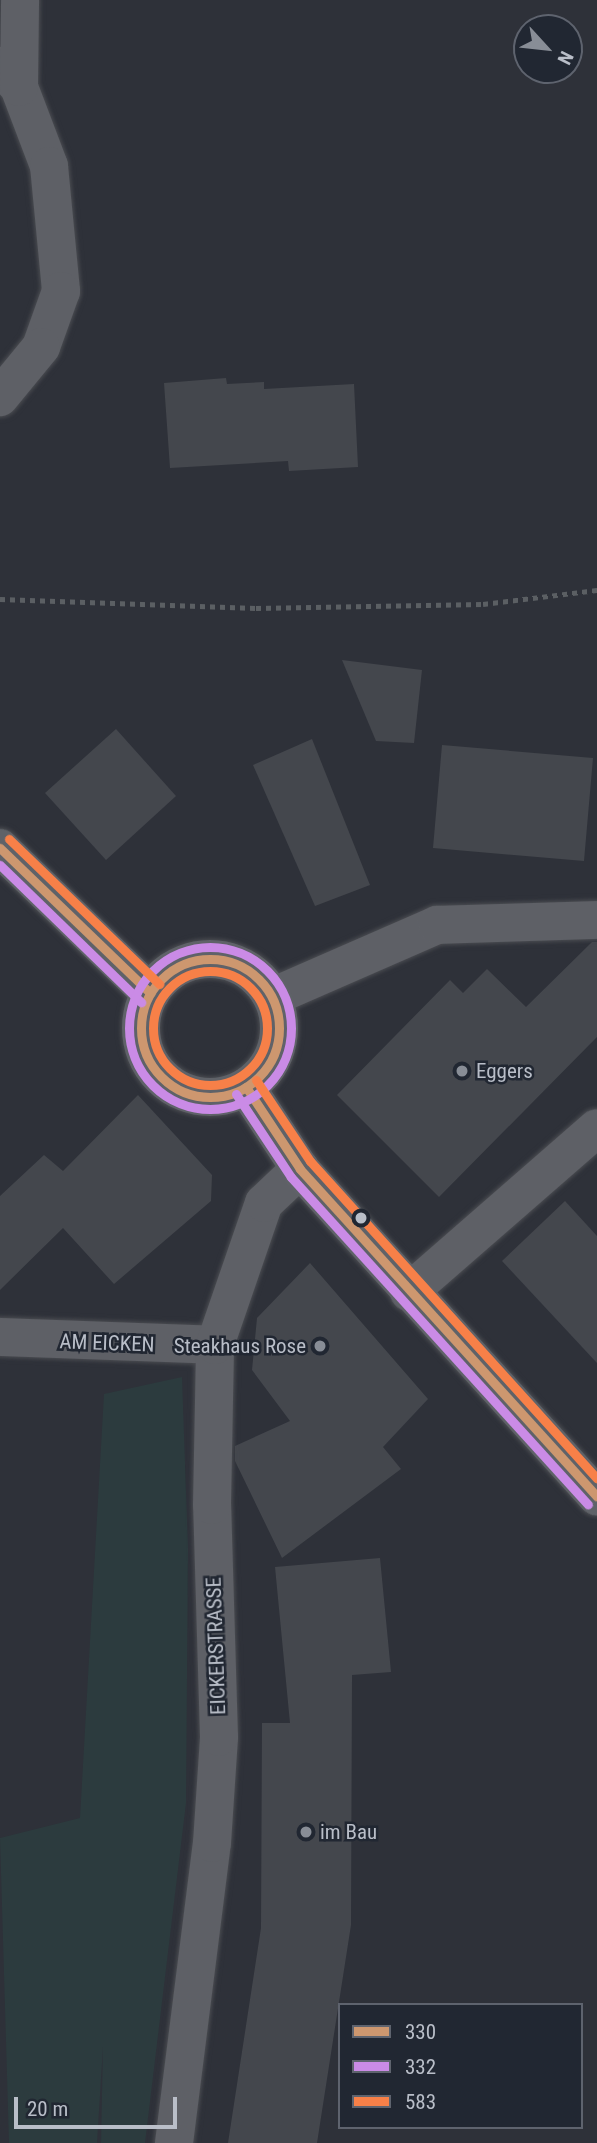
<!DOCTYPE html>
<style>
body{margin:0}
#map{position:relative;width:597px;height:2143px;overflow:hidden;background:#2e3139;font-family:"Roboto Condensed",sans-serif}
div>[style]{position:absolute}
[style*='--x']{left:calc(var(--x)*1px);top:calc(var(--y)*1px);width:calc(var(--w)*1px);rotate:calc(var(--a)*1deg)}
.green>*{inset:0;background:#2c3b3e}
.building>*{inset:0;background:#44474d}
.path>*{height:4.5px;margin-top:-2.25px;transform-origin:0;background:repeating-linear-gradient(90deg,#5b5f63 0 5px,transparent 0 10px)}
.roads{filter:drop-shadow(0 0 2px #4a4c51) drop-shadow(0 0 2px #4a4c51)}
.minor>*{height:38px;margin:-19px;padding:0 19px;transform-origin:19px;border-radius:19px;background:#5e6066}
.major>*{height:38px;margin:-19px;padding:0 19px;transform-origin:19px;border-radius:19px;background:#5f6268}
.major>.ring{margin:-19px;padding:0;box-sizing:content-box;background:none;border:38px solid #5f6268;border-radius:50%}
.bus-1>*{height:9px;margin:-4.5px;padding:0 4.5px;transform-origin:4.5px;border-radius:4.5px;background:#cd976f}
.bus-1>.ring{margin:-4.5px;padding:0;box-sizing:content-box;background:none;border:9px solid #cd976f;border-radius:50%}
.bus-2>*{height:9px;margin:-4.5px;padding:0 4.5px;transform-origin:4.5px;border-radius:4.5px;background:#ca8be6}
.bus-2>.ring{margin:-4.5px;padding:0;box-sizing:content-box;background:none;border:9px solid #ca8be6;border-radius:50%}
.bus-3>*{height:9px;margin:-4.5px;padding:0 4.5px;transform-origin:4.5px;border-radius:4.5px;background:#f78048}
.bus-3>.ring{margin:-4.5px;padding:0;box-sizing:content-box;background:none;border:9px solid #f78048;border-radius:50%}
.dots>*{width:19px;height:19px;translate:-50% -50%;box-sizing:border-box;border:4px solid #212732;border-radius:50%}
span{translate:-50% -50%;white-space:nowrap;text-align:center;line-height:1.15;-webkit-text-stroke:5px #212732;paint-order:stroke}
.poi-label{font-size:21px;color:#b9bec8}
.left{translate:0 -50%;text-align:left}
.right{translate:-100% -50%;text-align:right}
.street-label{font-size:21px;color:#b9bec8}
.legend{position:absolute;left:338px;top:2003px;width:245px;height:126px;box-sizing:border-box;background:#212732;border:2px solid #5e636e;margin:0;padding:9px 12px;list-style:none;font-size:21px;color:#b9bec8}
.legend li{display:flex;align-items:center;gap:14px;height:35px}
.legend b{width:35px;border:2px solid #5e636e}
.north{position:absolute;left:513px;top:14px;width:70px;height:70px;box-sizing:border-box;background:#212732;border:2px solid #5e636e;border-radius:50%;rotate:117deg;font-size:19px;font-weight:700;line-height:28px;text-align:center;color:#b9bec8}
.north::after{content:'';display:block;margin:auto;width:24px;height:32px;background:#888d96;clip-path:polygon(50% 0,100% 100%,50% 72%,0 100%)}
.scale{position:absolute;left:14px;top:2097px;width:163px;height:32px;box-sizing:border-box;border:4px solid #b9bec8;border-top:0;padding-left:9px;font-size:21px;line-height:24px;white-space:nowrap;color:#b9bec8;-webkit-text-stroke:5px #212732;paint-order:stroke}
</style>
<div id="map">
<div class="green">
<i style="clip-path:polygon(182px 1377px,188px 1549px,186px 1803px,145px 2143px,101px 2143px,103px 2046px,97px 2143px,9px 2143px,0 1838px,80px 1818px,104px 1394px)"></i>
</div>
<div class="building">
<i style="clip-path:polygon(226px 378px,227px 384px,264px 382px,264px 389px,354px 384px,358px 467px,289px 471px,288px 461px,170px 468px,164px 383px)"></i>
<i style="clip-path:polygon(342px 660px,422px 670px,414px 743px,376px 741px)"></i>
<i style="clip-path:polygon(116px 729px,176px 796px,106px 860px,45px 793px)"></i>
<i style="clip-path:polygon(312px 739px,370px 885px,315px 906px,253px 765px)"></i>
<i style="clip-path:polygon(442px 745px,593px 758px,584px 861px,433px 848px)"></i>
<i style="clip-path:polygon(592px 942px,597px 942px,597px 1037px,439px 1197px,337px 1095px,450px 980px,463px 993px,487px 969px,526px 1007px)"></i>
<i style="clip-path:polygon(138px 1095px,212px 1175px,211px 1201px,114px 1284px,63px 1228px,0 1290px,0 1196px,44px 1155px,63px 1171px)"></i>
<i style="clip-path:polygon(565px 1201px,597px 1236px,597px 1363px,502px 1261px)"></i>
<i style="clip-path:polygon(310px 1263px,428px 1399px,383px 1447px,401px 1469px,282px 1558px,235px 1461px,235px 1446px,290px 1421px,252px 1370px,257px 1318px)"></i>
<i style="clip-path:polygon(380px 1558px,391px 1672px,352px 1675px,351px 1925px,317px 2143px,228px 2143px,261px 1928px,262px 1723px,290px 1723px,275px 1567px)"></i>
</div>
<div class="path">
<i style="--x:0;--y:599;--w:256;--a:2"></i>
<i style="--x:256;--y:608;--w:227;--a:-1"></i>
<i style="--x:483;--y:604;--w:115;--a:-7"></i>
</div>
<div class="roads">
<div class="minor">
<i style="--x:0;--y:66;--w:28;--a:48"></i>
<i style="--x:19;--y:87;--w:85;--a:69.2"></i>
<i style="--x:49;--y:166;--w:126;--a:84.5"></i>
<i style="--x:61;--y:291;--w:59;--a:109.7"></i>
<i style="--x:41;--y:347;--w:65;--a:129.4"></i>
<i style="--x:19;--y:87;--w:87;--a:-89.3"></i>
<i style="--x:272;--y:997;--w:180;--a:-23.6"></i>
<i style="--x:437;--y:925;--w:160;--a:-1.8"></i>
<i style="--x:409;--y:1292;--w:249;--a:-41.1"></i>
<i style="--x:0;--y:1337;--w:215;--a:2.1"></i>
<i style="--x:174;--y:2143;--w:302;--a:-82.8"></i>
<i style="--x:212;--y:1843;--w:106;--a:-86.2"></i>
<i style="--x:219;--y:1737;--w:232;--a:-91.7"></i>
<i style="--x:212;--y:1505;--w:160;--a:-88.9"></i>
<i style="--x:215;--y:1345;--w:150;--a:-71"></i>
<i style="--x:264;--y:1203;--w:50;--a:-43.4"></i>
</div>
<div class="major">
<i style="--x:0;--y:848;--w:209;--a:44"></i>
<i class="ring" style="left:141px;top:959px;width:100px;height:100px"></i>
<i style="--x:246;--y:1087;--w:98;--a:56.6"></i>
<i style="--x:300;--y:1169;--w:442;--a:47.8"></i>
</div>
</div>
<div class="bus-1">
<i style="--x:0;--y:848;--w:209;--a:44"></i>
<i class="ring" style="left:141px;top:959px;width:129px;height:129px"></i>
<i style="--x:246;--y:1087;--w:98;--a:56.6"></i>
<i style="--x:300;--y:1169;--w:442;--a:47.8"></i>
</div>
<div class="bus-2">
<i style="--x:0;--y:865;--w:197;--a:44.2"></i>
<i class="ring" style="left:129px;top:947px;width:153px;height:153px"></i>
<i style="--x:236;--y:1094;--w:100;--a:56.5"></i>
<i style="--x:291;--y:1177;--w:442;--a:47.8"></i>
</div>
<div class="bus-3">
<i style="--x:9;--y:839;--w:209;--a:44"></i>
<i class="ring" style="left:153px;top:971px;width:105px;height:105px"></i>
<i style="--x:256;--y:1080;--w:97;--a:56.3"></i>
<i style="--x:310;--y:1161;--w:428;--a:47.9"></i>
</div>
<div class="dots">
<i style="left:462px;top:1071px;background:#888d96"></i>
<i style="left:361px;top:1218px;background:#b9bec8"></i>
<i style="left:320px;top:1346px;background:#888d96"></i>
<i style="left:306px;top:1832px;background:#888d96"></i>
</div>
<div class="poi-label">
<span class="left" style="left:476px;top:1071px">Eggers</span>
<span class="right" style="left:306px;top:1346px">Steakhaus Rose</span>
<span class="left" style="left:320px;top:1832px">im Bau</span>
</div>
<div class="street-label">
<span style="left:107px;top:1343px;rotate:2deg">AM EICKEN</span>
<span style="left:216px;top:1646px;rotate:-92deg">EICKERSTRASSE</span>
</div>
<ul class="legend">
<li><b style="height:9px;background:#cd976f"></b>330</li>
<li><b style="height:9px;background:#ca8be6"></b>332</li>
<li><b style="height:9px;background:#f78048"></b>583</li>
</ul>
<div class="north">N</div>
<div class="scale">20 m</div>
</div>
